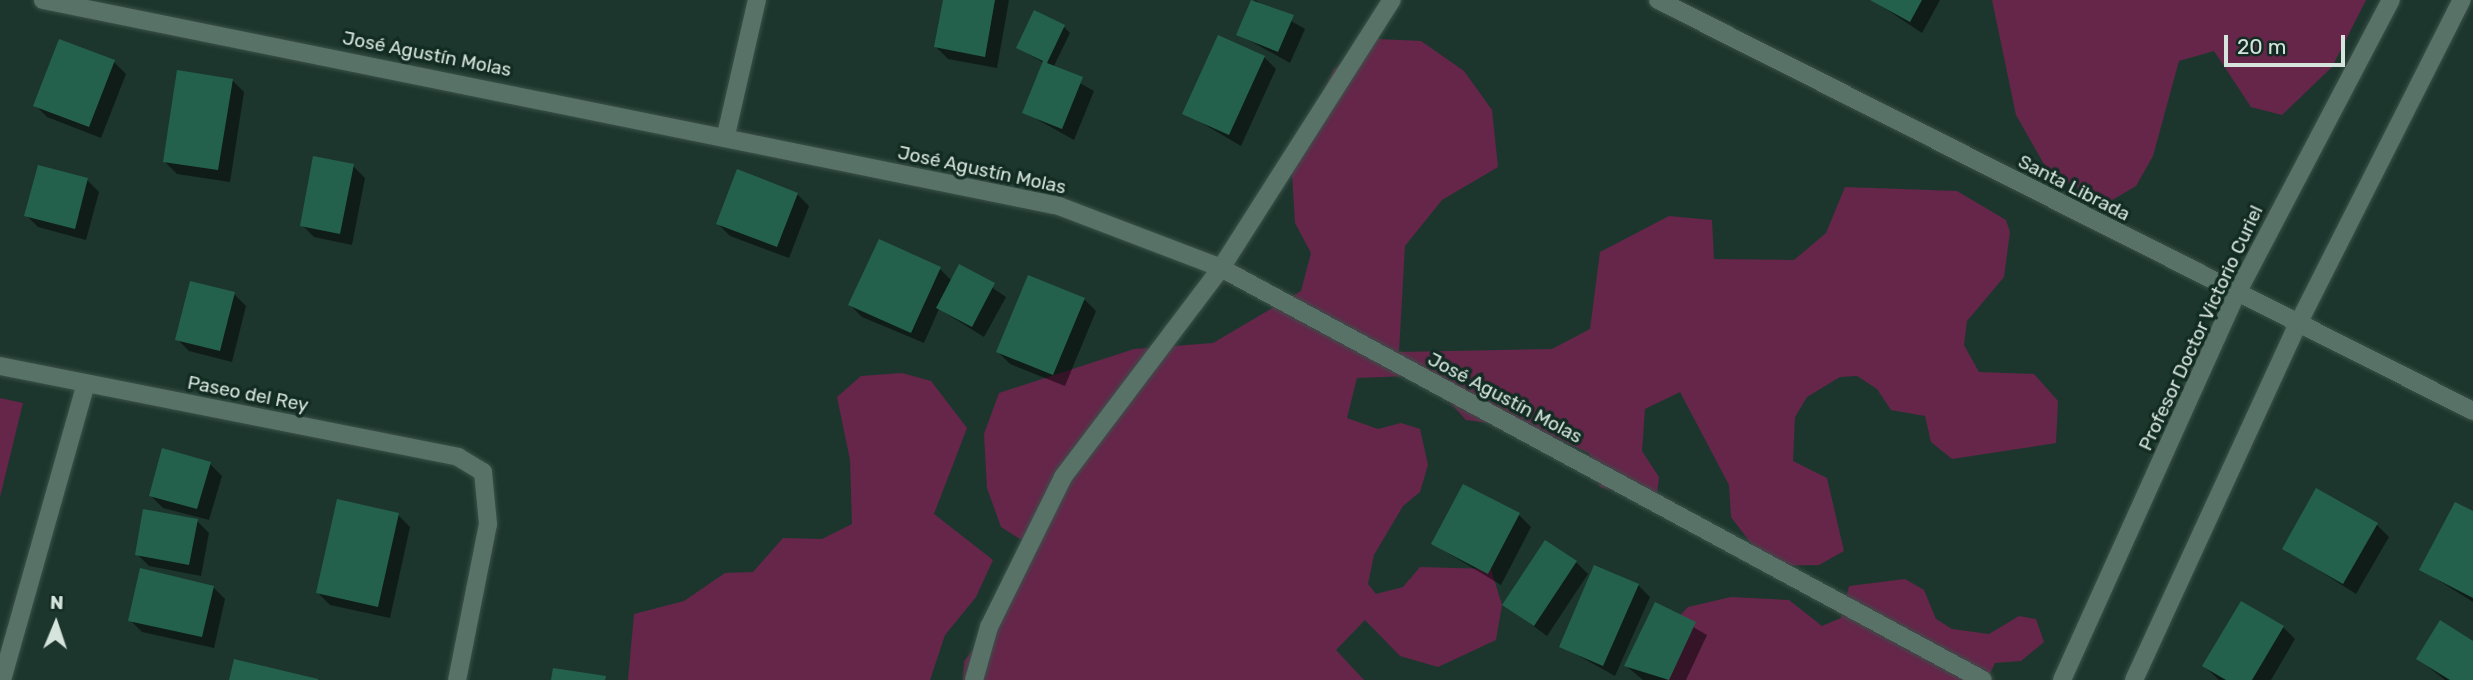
<!DOCTYPE html>
<meta charset="utf-8">
<style>
body{margin:0}
#map{position:relative;width:2473px;height:680px;overflow:hidden;background:#1d362d;font-family:Rubik,sans-serif}
div>[style]{position:absolute}
[style*='--x']{left:calc(var(--x)*1px);top:calc(var(--y)*1px);width:calc(var(--w)*1px);rotate:calc(var(--a)*1deg)}
.green>*{inset:0;background:#65264a}
.shadow>*{inset:0;background:#0007}
.building>*{inset:0;background:#24614d}
.roads{filter:drop-shadow(0 0 2px #3b5149) drop-shadow(0 0 2px #3b5149)}
.street>*{height:18px;margin:-9px;padding:0 9px;transform-origin:9px;border-radius:9px;background:#587267}
.secondary>*{height:18px;margin:-9px;padding:0 9px;transform-origin:9px;border-radius:9px;background:#587267}
span{translate:-50% -50%;white-space:nowrap;text-align:center;line-height:1.15;-webkit-text-stroke:7px #132c23;paint-order:stroke}
.street-label{font-size:19px;color:#d5e4dd}
.north{position:absolute;left:21px;top:589px;width:70px;height:70px;-webkit-text-stroke:5px #132c23;paint-order:stroke;rotate:2deg;font-size:19px;font-weight:700;line-height:28px;text-align:center;color:#d5e4dd}
.north::after{content:'';display:block;margin:auto;width:24px;height:32px;background:#d5e4dd;clip-path:polygon(50% 0,100% 100%,50% 72%,0 100%)}
.scale{position:absolute;left:2224px;top:35px;width:121px;height:32px;box-sizing:border-box;border:4px solid #d5e4dd;border-top:0;padding-left:9px;font-size:21px;line-height:24px;white-space:nowrap;color:#d5e4dd;-webkit-text-stroke:5px #132c23;paint-order:stroke}
</style>
<div id="map">
<div class="green">
<i style="clip-path:polygon(1992px 0,2366px 0,2332px 67px,2282px 115px,2251px 107px,2214px 51px,2179px 61px,2153px 156px,2136px 186px,2107px 203px,2049px 173px,2016px 115px)"></i>
<i style="clip-path:polygon(1378px 39px,1421px 41px,1464px 71px,1492px 110px,1498px 167px,1442px 200px,1405px 246px,1399px 352px,1552px 349px,1590px 329px,1600px 252px,1669px 216px,1712px 220px,1714px 259px,1794px 260px,1826px 233px,1845px 187px,1957px 191px,2006px 220px,2010px 232px,2004px 277px,1967px 321px,1964px 345px,1979px 372px,2034px 374px,2058px 401px,2056px 443px,1952px 459px,1931px 442px,1925px 416px,1891px 410px,1877px 389px,1857px 376px,1840px 377px,1807px 397px,1795px 417px,1793px 461px,1827px 478px,1844px 551px,1819px 565px,1768px 566px,1731px 517px,1729px 485px,1680px 392px,1645px 409px,1642px 451px,1659px 477px,1656px 502px,1600px 487px,1589px 453px,1538px 430px,1466px 420px,1440px 392px,1409px 376px,1357px 378px,1347px 418px,1378px 429px,1401px 423px,1420px 429px,1428px 465px,1420px 492px,1403px 506px,1374px 555px,1368px 584px,1376px 594px,1403px 587px,1420px 567px,1491px 569px,1502px 605px,1496px 640px,1438px 667px,1400px 656px,1365px 620px,1336px 650px,1364px 680px,963px 680px,964px 661px,1013px 599px,1033px 547px,1001px 527px,987px 488px,984px 434px,999px 393px,1134px 349px,1213px 343px,1301px 291px,1311px 253px,1295px 223px,1291px 158px,1334px 69px)"></i>
<i style="clip-path:polygon(902px 373px,931px 381px,967px 428px,934px 514px,993px 560px,976px 597px,945px 635px,930px 680px,628px 680px,634px 614px,684px 601px,725px 573px,753px 572px,783px 538px,822px 539px,852px 524px,850px 460px,837px 397px,861px 376px)"></i>
<i style="clip-path:polygon(0 398px,23px 403px,0 497px)"></i>
<i style="clip-path:polygon(1905px 579px,1924px 590px,1936px 619px,1952px 629px,1989px 634px,2019px 616px,2036px 619px,2044px 642px,2021px 661px,1995px 663px,1987px 680px,1666px 680px,1675px 621px,1688px 607px,1731px 597px,1789px 600px,1822px 626px,1841px 618px,1849px 586px)"></i>
</div>
<div class="shadow">
<i style="clip-path:polygon(945px 0,1009px 0,997px 68px,948px 59px,936px 47px)"></i>
<i style="clip-path:polygon(1255px 0,1305px 29px,1290px 63px,1238px 34px)"></i>
<i style="clip-path:polygon(1940px 0,1922px 33px,1874px 1px,1875px 0)"></i>
<i style="clip-path:polygon(1064px 27px,1070px 33px,1053px 68px,1094px 91px,1074px 140px,1024px 112px,1044px 63px,1018px 48px)"></i>
<i style="clip-path:polygon(1264px 57px,1276px 69px,1241px 146px,1185px 113px)"></i>
<i style="clip-path:polygon(114px 62px,126px 74px,101px 138px,47px 117px,35px 105px)"></i>
<i style="clip-path:polygon(232px 80px,244px 92px,230px 182px,177px 174px,165px 162px)"></i>
<i style="clip-path:polygon(353px 166px,365px 178px,352px 245px,314px 237px,302px 225px)"></i>
<i style="clip-path:polygon(87px 180px,99px 192px,86px 240px,38px 227px,26px 215px)"></i>
<i style="clip-path:polygon(797px 194px,809px 206px,789px 258px,730px 236px,718px 224px)"></i>
<i style="clip-path:polygon(960px 266px,1006px 297px,984px 337px,939px 309px,924px 343px,862px 317px,850px 305px,940px 269px,952px 281px)"></i>
<i style="clip-path:polygon(234px 294px,246px 306px,232px 362px,189px 351px,177px 339px)"></i>
<i style="clip-path:polygon(1084px 299px,1096px 311px,1065px 386px,1010px 364px,998px 352px)"></i>
<i style="clip-path:polygon(210px 464px,222px 476px,209px 520px,163px 508px,151px 496px)"></i>
<i style="clip-path:polygon(2473px 513px,2473px 602px,2422px 570px)"></i>
<i style="clip-path:polygon(398px 515px,410px 527px,390px 618px,330px 605px,318px 593px)"></i>
<i style="clip-path:polygon(1519px 515px,1531px 527px,1501px 585px,1433px 544px)"></i>
<i style="clip-path:polygon(197px 521px,209px 533px,201px 576px,149px 566px,137px 554px)"></i>
<i style="clip-path:polygon(2377px 525px,2389px 537px,2356px 594px,2284px 548px)"></i>
<i style="clip-path:polygon(1576px 562px,1588px 574px,1547px 636px,1505px 605px)"></i>
<i style="clip-path:polygon(1638px 585px,1650px 597px,1615px 676px,1561px 646px)"></i>
<i style="clip-path:polygon(213px 587px,225px 599px,214px 648px,142px 632px,130px 620px)"></i>
<i style="clip-path:polygon(1655px 605px,1707px 635px,1686px 680px,1643px 680px,1626px 666px)"></i>
<i style="clip-path:polygon(2283px 627px,2295px 639px,2271px 680px,2219px 680px,2204px 666px)"></i>
<i style="clip-path:polygon(2473px 643px,2473px 680px,2445px 680px,2418px 659px)"></i>
</div>
<div class="building">
<i style="clip-path:polygon(943px 0,995px 0,985px 57px,934px 47px)"></i>
<i style="clip-path:polygon(1251px 0,1294px 15px,1278px 52px,1236px 35px)"></i>
<i style="clip-path:polygon(1870px 0,1922px 0,1910px 22px)"></i>
<i style="clip-path:polygon(1034px 10px,1065px 25px,1047px 63px,1083px 77px,1062px 129px,1022px 113px,1043px 61px,1016px 48px)"></i>
<i style="clip-path:polygon(1218px 35px,1265px 56px,1229px 135px,1182px 114px)"></i>
<i style="clip-path:polygon(59px 39px,115px 60px,89px 127px,33px 106px)"></i>
<i style="clip-path:polygon(177px 70px,233px 79px,218px 170px,163px 162px)"></i>
<i style="clip-path:polygon(313px 156px,354px 164px,340px 234px,300px 226px)"></i>
<i style="clip-path:polygon(38px 165px,88px 178px,75px 229px,24px 216px)"></i>
<i style="clip-path:polygon(737px 169px,798px 193px,777px 247px,716px 224px)"></i>
<i style="clip-path:polygon(879px 239px,941px 267px,911px 333px,848px 305px)"></i>
<i style="clip-path:polygon(959px 264px,995px 283px,972px 327px,936px 308px)"></i>
<i style="clip-path:polygon(1028px 275px,1085px 298px,1053px 375px,996px 352px)"></i>
<i style="clip-path:polygon(190px 281px,235px 292px,220px 351px,175px 340px)"></i>
<i style="clip-path:polygon(162px 448px,211px 462px,197px 509px,149px 496px)"></i>
<i style="clip-path:polygon(1463px 484px,1520px 513px,1488px 574px,1431px 544px)"></i>
<i style="clip-path:polygon(2316px 488px,2378px 523px,2343px 584px,2282px 549px)"></i>
<i style="clip-path:polygon(337px 499px,399px 513px,378px 607px,316px 593px)"></i>
<i style="clip-path:polygon(2455px 502px,2473px 511px,2473px 598px,2419px 570px)"></i>
<i style="clip-path:polygon(143px 509px,198px 519px,189px 565px,135px 555px)"></i>
<i style="clip-path:polygon(1545px 540px,1577px 561px,1534px 626px,1502px 605px)"></i>
<i style="clip-path:polygon(1594px 565px,1639px 584px,1603px 666px,1559px 647px)"></i>
<i style="clip-path:polygon(140px 568px,214px 586px,202px 637px,128px 621px)"></i>
<i style="clip-path:polygon(2241px 601px,2284px 626px,2252px 680px,2226px 680px,2202px 666px)"></i>
<i style="clip-path:polygon(1655px 602px,1696px 622px,1669px 680px,1624px 666px)"></i>
<i style="clip-path:polygon(2440px 620px,2473px 641px,2473px 680px,2450px 680px,2416px 659px)"></i>
<i style="clip-path:polygon(234px 659px,318px 679px,318px 680px,229px 680px)"></i>
<i style="clip-path:polygon(553px 668px,606px 676px,605px 680px,551px 680px)"></i>
</div>
<div class="roads">
<div class="street">
<i style="--x:43;--y:0;--w:1037;--a:11.46"></i>
<i style="--x:1059;--y:206;--w:173;--a:20.9"></i>
<i style="--x:1221;--y:268;--w:866;--a:28.4"></i>
<i style="--x:726;--y:135;--w:139;--a:-77.1"></i>
<i style="--x:0;--y:366;--w:467;--a:11.2"></i>
<i style="--x:458;--y:457;--w:29;--a:31"></i>
<i style="--x:483;--y:472;--w:52;--a:84.5"></i>
<i style="--x:488;--y:524;--w:159;--a:101.2"></i>
<i style="--x:2;--y:680;--w:308;--a:-74.2"></i>
<i style="--x:974;--y:680;--w:55;--a:-74.2"></i>
<i style="--x:989;--y:627;--w:167;--a:-63.7"></i>
<i style="--x:1063;--y:477;--w:262;--a:-52.9"></i>
<i style="--x:1221;--y:268;--w:318;--a:-57.5"></i>
</div>
<div class="secondary">
<i style="--x:1658;--y:0;--w:913;--a:26.76"></i>
<i style="--x:2062;--y:680;--w:422;--a:-65.7"></i>
<i style="--x:2236;--y:295;--w:333;--a:-62.3"></i>
<i style="--x:2134;--y:680;--w:390;--a:-65.3"></i>
<i style="--x:2297;--y:326;--w:365;--a:-63.2"></i>
</div>
</div>
<div class="street-label">
<span style="left:427px;top:54px;rotate:11deg">José Agustín Molas</span>
<span style="left:982px;top:170px;rotate:12deg">José Agustín Molas</span>
<span style="left:2074px;top:188px;rotate:27deg">Santa Librada</span>
<span style="left:2201px;top:328px;rotate:-65deg">Profesor Doctor Victorio Curiel</span>
<span style="left:248px;top:394px;rotate:11deg">Paseo del Rey</span>
<span style="left:1505px;top:398px;rotate:28deg">José Agustín Molas</span>
</div>
<div class="north">N</div>
<div class="scale">20 m</div>
</div>
